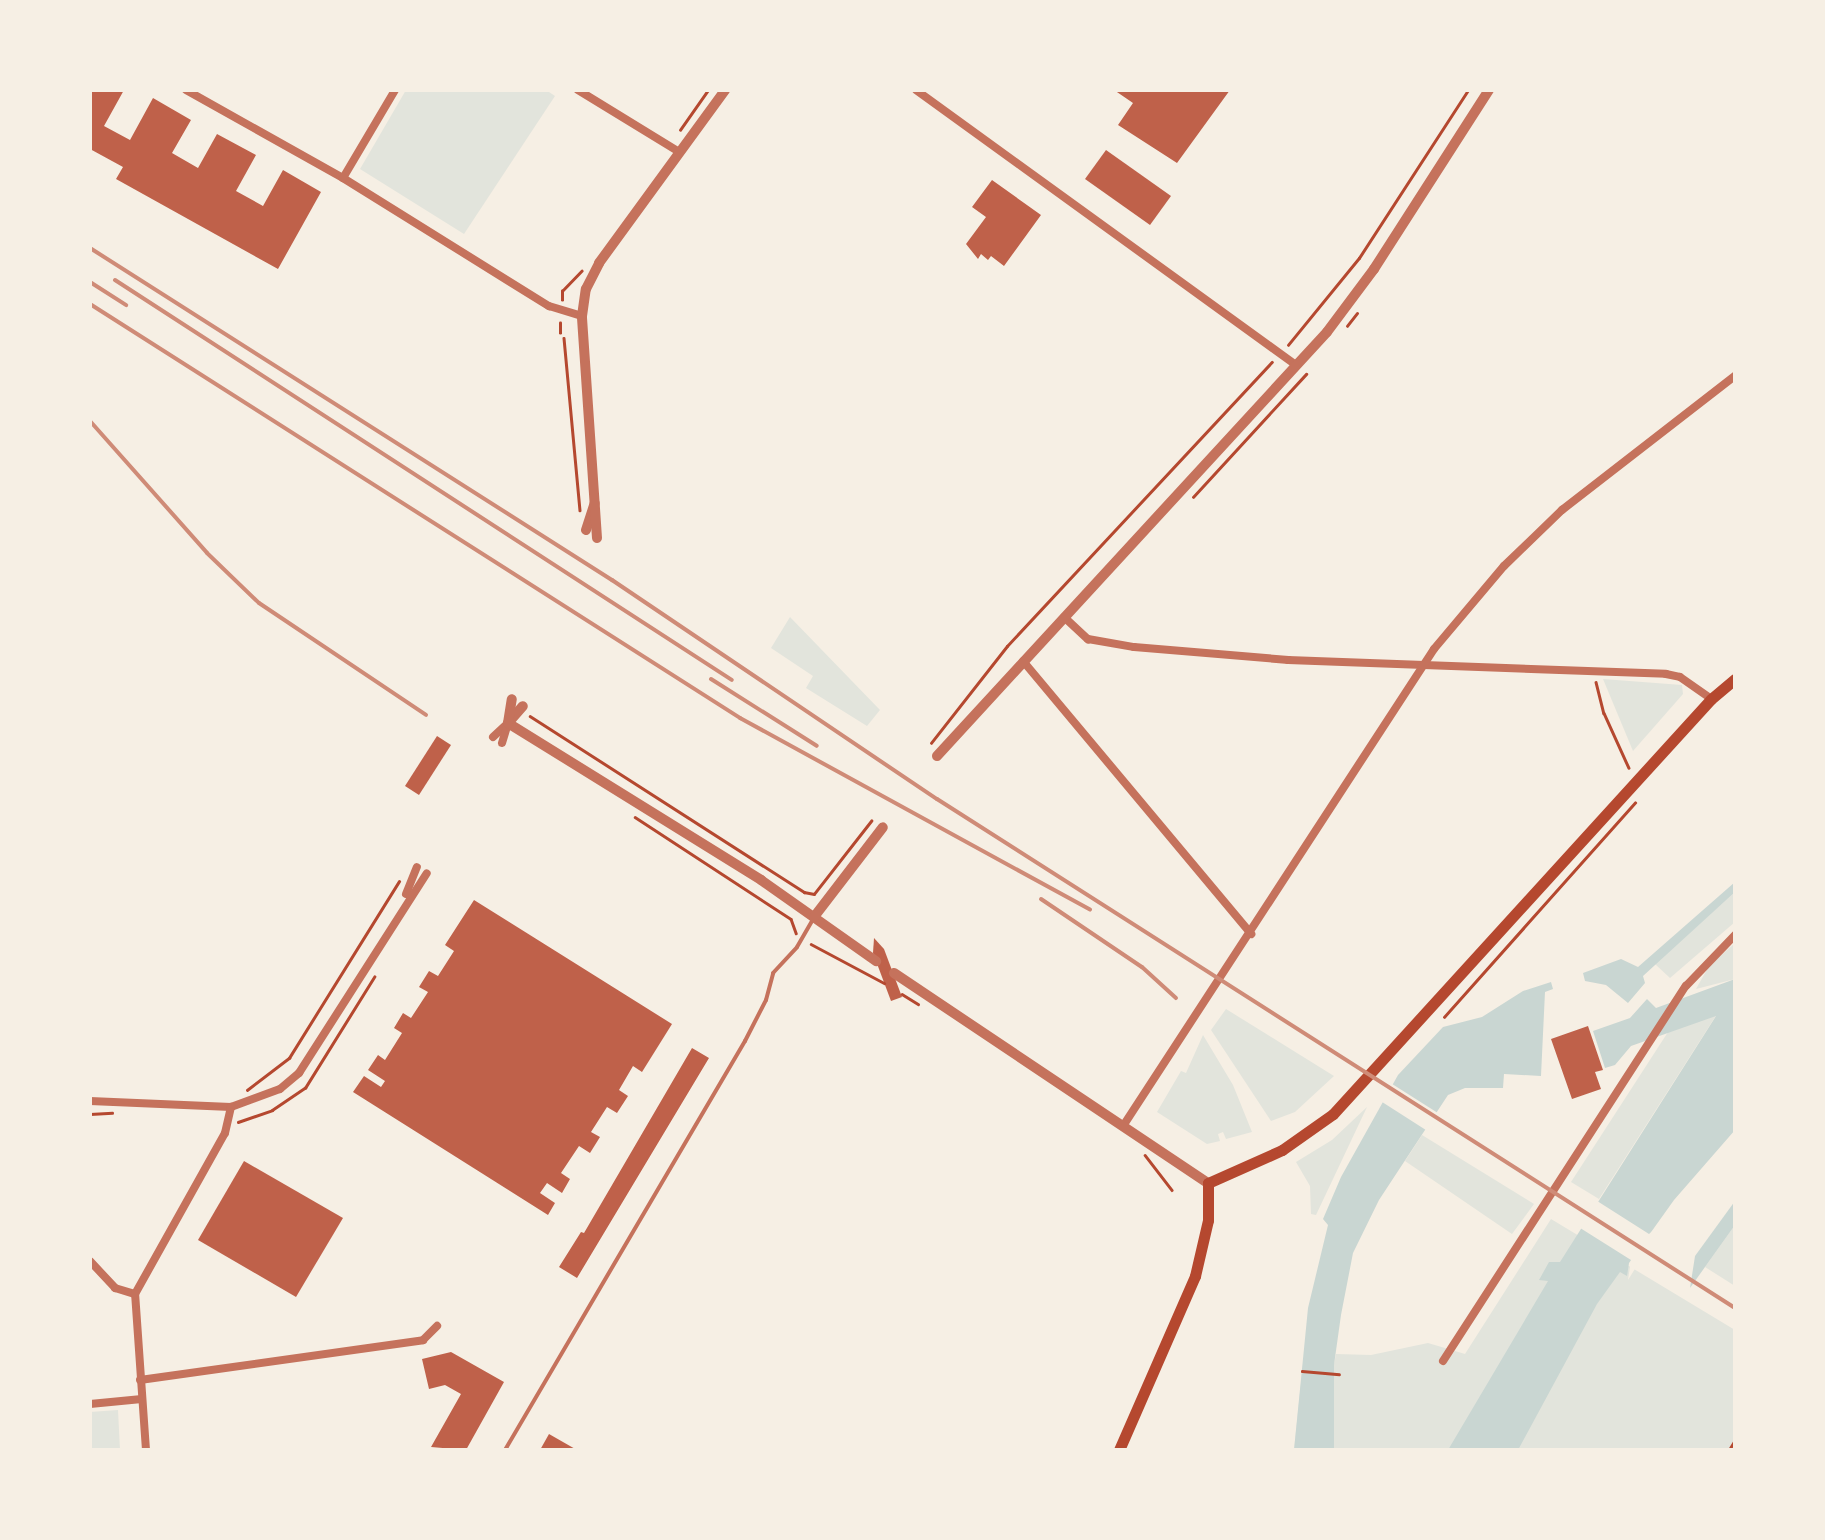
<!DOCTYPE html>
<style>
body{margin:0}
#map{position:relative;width:1825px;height:1540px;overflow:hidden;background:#f6efe4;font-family:"Source Sans 3",sans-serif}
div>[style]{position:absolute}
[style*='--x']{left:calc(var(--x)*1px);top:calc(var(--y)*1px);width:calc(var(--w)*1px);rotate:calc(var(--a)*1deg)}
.green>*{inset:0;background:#e2e4dc}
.water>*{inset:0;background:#c9d6d2}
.pier>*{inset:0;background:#f6efe4}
.building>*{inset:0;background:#bf614a}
.path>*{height:2.5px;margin:-1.25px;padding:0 1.25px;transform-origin:1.25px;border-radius:1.25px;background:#b5482f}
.service>*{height:4px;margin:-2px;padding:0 2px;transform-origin:2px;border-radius:2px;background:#c5725c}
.minor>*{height:8px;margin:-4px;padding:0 4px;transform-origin:4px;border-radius:4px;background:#c5725c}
.tertiary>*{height:10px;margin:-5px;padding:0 5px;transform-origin:5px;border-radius:5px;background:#c5725c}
.secondary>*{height:11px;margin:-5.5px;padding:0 5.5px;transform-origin:5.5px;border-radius:5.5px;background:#b5482f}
.rail>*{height:4px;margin:-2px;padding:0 2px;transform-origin:2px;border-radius:2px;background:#cf8b77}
span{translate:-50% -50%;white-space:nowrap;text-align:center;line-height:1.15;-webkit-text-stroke:8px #f6efe4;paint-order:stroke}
.frame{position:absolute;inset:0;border:92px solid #f6efe4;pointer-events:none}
</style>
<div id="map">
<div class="green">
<i style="clip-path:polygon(406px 90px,546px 90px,555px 96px,464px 234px,360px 169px)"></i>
<i style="clip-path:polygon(790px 617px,880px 710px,867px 726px,806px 688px,813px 676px,771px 648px)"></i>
<i style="clip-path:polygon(1603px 679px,1682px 685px,1683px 694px,1633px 751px)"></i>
<i style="clip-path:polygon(1735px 892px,1735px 922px,1670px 978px,1655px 964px)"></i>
<i style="clip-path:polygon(1735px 943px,1735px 979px,1696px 989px,1709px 966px)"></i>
<i style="clip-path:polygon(1226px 1009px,1334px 1076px,1295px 1112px,1271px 1121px,1211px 1030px)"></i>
<i style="clip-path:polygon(1717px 1014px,1599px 1199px,1571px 1182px,1668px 1032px)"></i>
<i style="clip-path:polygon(1203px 1035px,1233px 1085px,1252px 1132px,1226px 1139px,1223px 1132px,1218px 1134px,1220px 1141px,1207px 1144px,1157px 1112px,1181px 1071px,1186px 1073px)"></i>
<i style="clip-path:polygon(1367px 1107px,1316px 1215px,1311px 1214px,1310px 1186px,1296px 1162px,1332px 1140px)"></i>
<i style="clip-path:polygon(1422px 1135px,1534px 1204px,1512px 1234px,1405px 1161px)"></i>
<i style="clip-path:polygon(1551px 1219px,1735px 1330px,1735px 1450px,1294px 1450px,1303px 1364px,1334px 1364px,1336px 1354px,1371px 1355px,1428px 1343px,1465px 1354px)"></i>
<i style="clip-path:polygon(1735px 1225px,1735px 1286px,1705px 1267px)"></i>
<i style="clip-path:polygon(118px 1410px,120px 1450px,90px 1450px,90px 1412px)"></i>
</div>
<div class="water">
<i style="clip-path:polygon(1735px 882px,1735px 892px,1643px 976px,1645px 983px,1628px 1003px,1606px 985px,1585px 981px,1583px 973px,1621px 959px,1638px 967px)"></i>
<i style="clip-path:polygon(1735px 979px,1735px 1130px,1674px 1200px,1629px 1263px,1627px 1276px,1620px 1272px,1597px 1304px,1518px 1450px,1448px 1450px,1548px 1281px,1539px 1280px,1549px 1262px,1560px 1262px,1716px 1016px,1631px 1046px,1615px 1065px,1605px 1068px,1593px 1031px,1630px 1018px,1647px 999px,1656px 1008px)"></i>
<i style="clip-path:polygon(1551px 982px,1553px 989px,1545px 992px,1541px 1076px,1504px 1074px,1503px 1088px,1465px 1088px,1448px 1095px,1379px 1200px,1353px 1253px,1341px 1315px,1334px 1365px,1334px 1450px,1294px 1450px,1308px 1308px,1328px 1225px,1323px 1219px,1341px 1177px,1398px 1075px,1443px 1027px,1482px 1017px,1523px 991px)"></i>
<i style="clip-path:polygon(1735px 1201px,1735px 1225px,1690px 1288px,1695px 1256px)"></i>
</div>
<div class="pier">
<i style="clip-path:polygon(1389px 1082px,1441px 1115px,1429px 1132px,1379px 1100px)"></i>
<i style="clip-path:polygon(1594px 1199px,1649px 1234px,1665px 1221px,1628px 1280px,1631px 1260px,1577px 1226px)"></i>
</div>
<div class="building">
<i style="clip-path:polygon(90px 90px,124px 90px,104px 126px,130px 140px,153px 98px,191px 120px,172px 153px,198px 168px,217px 134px,256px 155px,236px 191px,263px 206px,283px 170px,321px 192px,278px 269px,116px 179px,123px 167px,90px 149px)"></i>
<i style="clip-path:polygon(1114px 90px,1230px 90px,1177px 163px,1118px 125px,1133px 103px)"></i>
<i style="clip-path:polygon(1106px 150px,1171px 196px,1150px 225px,1085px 179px)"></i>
<i style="clip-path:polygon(992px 180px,1041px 215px,1004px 266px,991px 256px,988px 260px,981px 254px,978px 259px,966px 244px,986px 217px,972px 207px)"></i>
<i style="clip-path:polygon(437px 736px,451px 745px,419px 795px,405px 786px)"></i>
<i style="clip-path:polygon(474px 900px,672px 1024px,642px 1072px,633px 1066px,619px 1090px,628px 1096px,617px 1113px,607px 1107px,591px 1132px,600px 1137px,590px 1153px,579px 1146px,561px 1173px,570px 1179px,562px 1193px,547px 1183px,540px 1193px,555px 1203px,548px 1215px,353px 1092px,364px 1076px,381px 1087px,385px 1081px,368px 1070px,378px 1055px,385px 1060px,402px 1033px,394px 1028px,403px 1013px,411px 1018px,428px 992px,419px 987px,429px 971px,438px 976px,454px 951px,445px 945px)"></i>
<i style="clip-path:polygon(874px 938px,884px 949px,902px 997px,891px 1001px,873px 953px)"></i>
<i style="clip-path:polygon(1588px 1026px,1603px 1070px,1595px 1072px,1601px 1089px,1572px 1099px,1551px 1039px)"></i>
<i style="clip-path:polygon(692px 1048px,709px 1058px,577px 1278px,559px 1267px,581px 1232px,584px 1233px)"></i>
<i style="clip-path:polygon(244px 1161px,343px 1218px,296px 1297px,198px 1240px)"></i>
<i style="clip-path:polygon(451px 1352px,504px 1382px,466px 1450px,431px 1447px,461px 1394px,445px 1385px,429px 1389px,422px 1359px)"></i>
<i style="clip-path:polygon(549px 1434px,577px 1450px,540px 1450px)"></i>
</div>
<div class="path">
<i style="--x:680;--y:130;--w:49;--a:-55"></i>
<i style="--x:562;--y:300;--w:9;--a:-90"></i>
<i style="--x:562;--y:291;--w:28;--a:-46"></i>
<i style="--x:1347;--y:326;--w:16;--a:-52"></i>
<i style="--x:560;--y:333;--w:10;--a:-90"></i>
<i style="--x:564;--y:338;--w:173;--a:84.7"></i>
<i style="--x:1288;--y:345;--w:112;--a:-50.8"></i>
<i style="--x:1359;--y:258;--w:200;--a:-57"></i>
<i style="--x:1193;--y:497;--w:167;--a:-47.4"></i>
<i style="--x:1596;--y:682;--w:32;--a:76"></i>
<i style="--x:1604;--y:713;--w:60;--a:65.6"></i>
<i style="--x:530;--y:716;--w:326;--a:32.7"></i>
<i style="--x:804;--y:892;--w:10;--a:11"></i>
<i style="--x:814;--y:894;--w:93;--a:-52"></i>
<i style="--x:931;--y:743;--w:123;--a:-51.9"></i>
<i style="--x:1007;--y:646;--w:388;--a:-47"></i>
<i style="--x:635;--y:817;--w:186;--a:33.2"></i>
<i style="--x:791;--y:919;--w:15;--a:70"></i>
<i style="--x:811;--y:944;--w:83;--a:28.1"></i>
<i style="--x:902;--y:994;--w:19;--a:32"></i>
<i style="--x:1444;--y:1017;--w:287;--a:-48.3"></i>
<i style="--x:247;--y:1090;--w:53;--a:-37.3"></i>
<i style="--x:289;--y:1058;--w:208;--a:-58.1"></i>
<i style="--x:90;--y:1114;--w:22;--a:-3"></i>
<i style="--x:238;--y:1122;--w:36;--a:-19"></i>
<i style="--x:272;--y:1110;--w:40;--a:-34"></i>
<i style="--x:305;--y:1088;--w:131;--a:-58.1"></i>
<i style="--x:1145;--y:1155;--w:44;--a:52.4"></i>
<i style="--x:1302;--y:1371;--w:37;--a:5"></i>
<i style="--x:1729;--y:1450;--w:12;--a:-59"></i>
</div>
<div class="service">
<i style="--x:505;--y:1450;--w:474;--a:-59.6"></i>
<i style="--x:745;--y:1041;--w:46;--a:-62.9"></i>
<i style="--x:766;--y:1000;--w:28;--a:-75"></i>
<i style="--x:773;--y:973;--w:35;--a:-47"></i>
<i style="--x:797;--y:947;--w:30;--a:-60"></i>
</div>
<div class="minor">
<i style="--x:186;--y:90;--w:180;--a:29.3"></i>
<i style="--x:343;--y:178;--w:243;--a:31.9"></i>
<i style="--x:549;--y:306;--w:34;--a:17"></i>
<i style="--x:578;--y:90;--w:119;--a:31.5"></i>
<i style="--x:916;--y:90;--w:469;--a:35.9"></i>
<i style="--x:343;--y:178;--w:102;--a:-59.4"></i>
<i style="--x:1064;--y:617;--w:33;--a:43"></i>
<i style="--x:1088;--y:639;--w:47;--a:9.9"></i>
<i style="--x:1134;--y:647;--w:155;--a:4.8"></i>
<i style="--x:1288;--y:660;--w:378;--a:2.1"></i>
<i style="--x:1666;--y:674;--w:14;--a:12"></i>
<i style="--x:1680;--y:677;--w:38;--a:35"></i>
<i style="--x:1023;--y:661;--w:356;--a:50.1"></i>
<i style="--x:493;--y:737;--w:21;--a:-43"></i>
<i style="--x:502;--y:743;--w:21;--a:-73"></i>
<i style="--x:406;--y:894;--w:29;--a:-68"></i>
<i style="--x:90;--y:1101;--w:141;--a:2.4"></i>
<i style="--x:231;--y:1107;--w:52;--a:-20.2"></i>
<i style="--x:280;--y:1089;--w:25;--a:-40"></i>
<i style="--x:299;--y:1073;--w:237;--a:-57.4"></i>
<i style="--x:1125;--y:1123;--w:566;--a:-56.9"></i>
<i style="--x:1434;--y:649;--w:109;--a:-49.9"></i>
<i style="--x:1504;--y:566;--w:81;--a:-44"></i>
<i style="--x:1562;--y:510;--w:219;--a:-37.8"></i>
<i style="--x:90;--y:1261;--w:37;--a:47"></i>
<i style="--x:115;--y:1288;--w:21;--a:17"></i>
<i style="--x:1443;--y:1361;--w:447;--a:-57.1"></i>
<i style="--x:1686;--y:986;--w:71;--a:-46.1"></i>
<i style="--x:140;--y:1380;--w:286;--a:-8"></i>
<i style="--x:423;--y:1340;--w:20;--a:-45"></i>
<i style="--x:90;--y:1404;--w:52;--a:-5.5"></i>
<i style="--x:146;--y:1450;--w:156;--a:-94"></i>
<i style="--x:135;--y:1294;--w:184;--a:-60.8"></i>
<i style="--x:225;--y:1133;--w:27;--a:-77"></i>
</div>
<div class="tertiary">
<i style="--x:586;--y:530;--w:28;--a:-72"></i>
<i style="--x:597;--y:538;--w:223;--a:-93.9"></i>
<i style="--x:582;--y:316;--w:27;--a:-82"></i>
<i style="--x:586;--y:289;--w:29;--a:-63"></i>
<i style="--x:599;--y:263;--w:214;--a:-53.9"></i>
<i style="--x:509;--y:722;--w:21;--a:-49"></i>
<i style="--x:508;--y:723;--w:298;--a:31.8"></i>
<i style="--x:761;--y:880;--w:141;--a:35.2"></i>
<i style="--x:508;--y:723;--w:24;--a:-81"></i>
<i style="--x:937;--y:756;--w:576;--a:-47.39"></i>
<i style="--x:1327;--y:332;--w:79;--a:-53.3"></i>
<i style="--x:1374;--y:269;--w:213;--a:-57.3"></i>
<i style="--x:814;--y:917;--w:113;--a:-52.5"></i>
<i style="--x:894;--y:973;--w:378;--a:33.8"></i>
</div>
<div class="secondary">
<i style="--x:1119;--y:1450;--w:190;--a:-66.4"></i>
<i style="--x:1195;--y:1276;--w:57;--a:-76.9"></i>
<i style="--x:1208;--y:1220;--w:37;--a:-90"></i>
<i style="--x:1208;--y:1183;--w:81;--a:-24"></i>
<i style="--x:1282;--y:1150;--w:62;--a:-35.2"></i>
<i style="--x:1333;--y:1114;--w:561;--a:-47.67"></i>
<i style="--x:1711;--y:699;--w:31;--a:-40"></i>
</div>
<div class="rail">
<i style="--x:90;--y:248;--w:619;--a:32.46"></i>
<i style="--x:612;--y:580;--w:392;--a:34"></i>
<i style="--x:937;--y:799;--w:947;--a:32.53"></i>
<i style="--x:115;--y:280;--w:735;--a:32.96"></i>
<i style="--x:90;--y:282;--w:43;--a:32.6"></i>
<i style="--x:90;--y:304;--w:771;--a:32.49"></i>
<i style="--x:740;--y:718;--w:399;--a:28.7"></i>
<i style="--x:90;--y:421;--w:176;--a:48.4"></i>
<i style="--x:207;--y:553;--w:72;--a:43.9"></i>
<i style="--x:259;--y:603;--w:201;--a:33.8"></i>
<i style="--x:711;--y:679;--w:125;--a:32.3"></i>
<i style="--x:1041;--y:899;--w:122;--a:34"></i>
<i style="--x:1142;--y:967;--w:46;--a:42.4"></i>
</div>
<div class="frame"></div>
</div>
